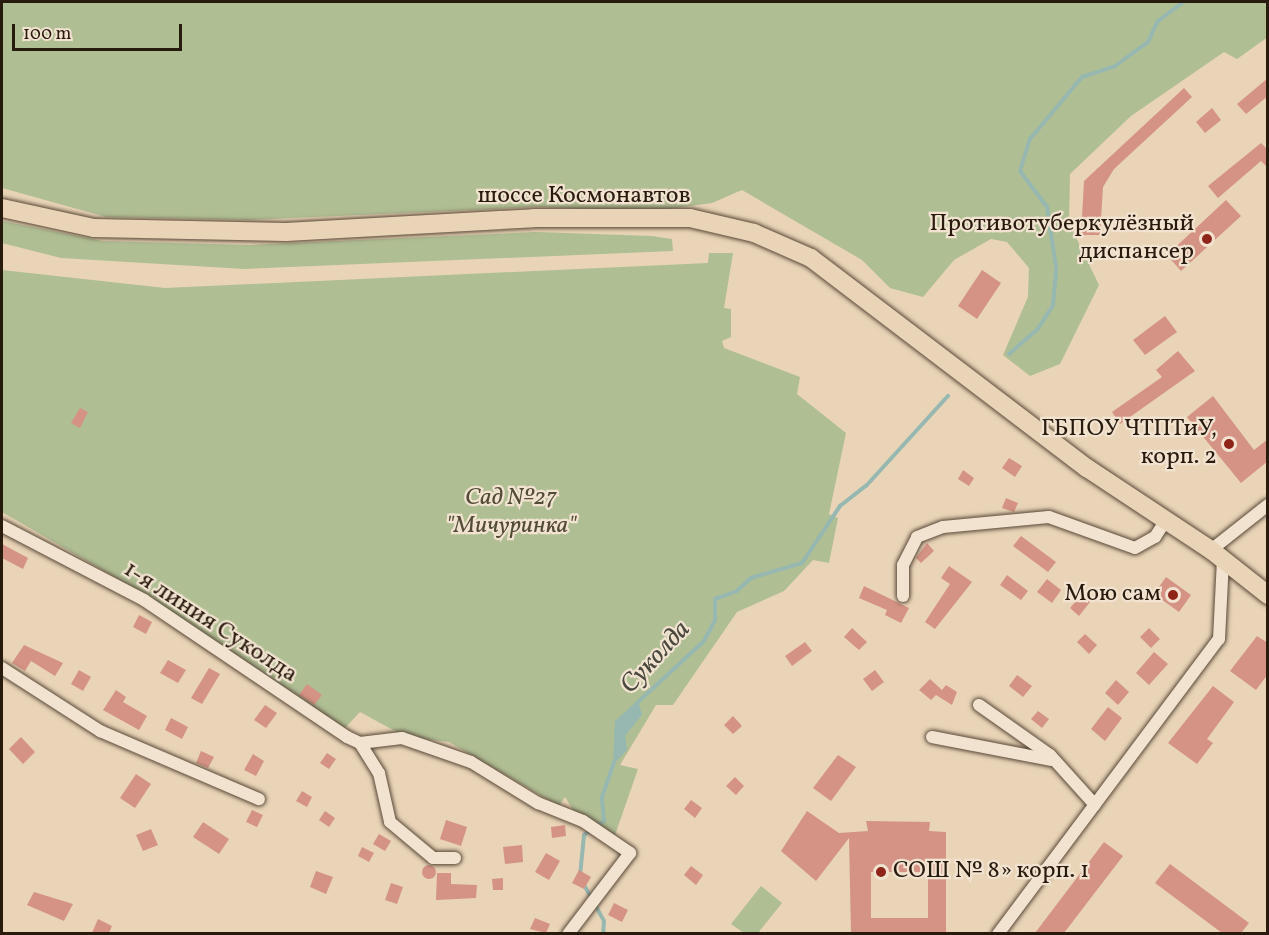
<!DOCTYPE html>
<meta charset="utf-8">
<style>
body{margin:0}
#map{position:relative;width:1269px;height:935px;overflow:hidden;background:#e9d4b7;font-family:Vollkorn,serif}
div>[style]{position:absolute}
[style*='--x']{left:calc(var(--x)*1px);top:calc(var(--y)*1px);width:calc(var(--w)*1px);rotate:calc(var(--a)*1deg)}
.green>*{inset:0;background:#b0be94}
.water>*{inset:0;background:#97b8b0}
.stream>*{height:4px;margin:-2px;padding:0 2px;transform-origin:2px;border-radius:2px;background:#97b8b0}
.building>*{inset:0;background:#d59385}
.round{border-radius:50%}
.roads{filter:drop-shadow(0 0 2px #594838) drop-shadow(0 0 2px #594838)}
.minor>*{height:12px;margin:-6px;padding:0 6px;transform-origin:6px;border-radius:6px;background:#f1e3d0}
.primary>*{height:18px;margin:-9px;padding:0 9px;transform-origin:9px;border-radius:9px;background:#e9d4b7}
.dots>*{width:16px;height:16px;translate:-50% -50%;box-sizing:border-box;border:3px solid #f1e3d0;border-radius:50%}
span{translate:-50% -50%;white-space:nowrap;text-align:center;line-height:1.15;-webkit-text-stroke:4.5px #f1e3d0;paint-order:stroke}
.street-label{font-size:24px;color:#291a0e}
.poi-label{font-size:24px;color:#291a0e}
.right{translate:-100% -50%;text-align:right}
.left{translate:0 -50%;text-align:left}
.park-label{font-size:24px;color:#524b36;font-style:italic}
.water-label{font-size:26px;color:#4a493f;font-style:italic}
.frame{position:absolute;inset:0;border:3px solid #291a0e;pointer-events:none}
.scale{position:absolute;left:12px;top:24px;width:170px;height:27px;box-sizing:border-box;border:3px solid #291a0e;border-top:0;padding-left:8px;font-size:18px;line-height:21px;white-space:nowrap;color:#291a0e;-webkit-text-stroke:4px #f1e3d0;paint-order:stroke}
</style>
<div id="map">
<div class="green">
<i style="clip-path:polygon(2px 2px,1267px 2px,1268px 37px,1237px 59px,1224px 52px,1131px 116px,1070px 174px,1069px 223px,1099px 285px,1060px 364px,1030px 376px,1003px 355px,1028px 297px,1029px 268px,1007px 242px,991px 239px,954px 260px,923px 297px,890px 288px,862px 260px,742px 190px,712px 203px,654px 211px,536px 207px,250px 220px,106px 217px,2px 188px)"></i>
<i style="clip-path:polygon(2px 221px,103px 241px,250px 245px,536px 232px,652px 236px,672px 239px,673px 251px,244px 269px,61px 258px,2px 243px)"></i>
<i style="clip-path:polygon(709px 253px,733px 253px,724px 308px,731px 309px,731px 337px,722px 341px,724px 348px,800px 377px,797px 394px,846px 433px,829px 514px,838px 518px,829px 563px,813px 560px,784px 591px,737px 612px,673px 705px,656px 705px,620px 765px,638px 769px,615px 835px,573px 810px,565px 797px,559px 806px,449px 742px,406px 737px,360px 712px,344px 729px,144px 594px,2px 512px,2px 270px,165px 288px,708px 263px)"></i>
<i style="clip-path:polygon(761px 886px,782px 903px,758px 933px,744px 933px,731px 924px)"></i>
</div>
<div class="water">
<i style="clip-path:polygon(638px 700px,642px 715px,625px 736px,627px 750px,613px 765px,615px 721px)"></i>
</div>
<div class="stream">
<i style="--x:1009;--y:354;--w:37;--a:-41"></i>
<i style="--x:1037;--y:330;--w:30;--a:-57"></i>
<i style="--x:1053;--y:305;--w:38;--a:-85"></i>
<i style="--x:1056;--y:267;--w:61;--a:-98.5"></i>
<i style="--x:1047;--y:207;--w:45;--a:-126.9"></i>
<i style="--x:1020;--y:171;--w:34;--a:-73"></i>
<i style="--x:1030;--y:139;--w:81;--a:-50"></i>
<i style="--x:1082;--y:77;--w:35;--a:-18"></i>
<i style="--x:1115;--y:66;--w:41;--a:-36"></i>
<i style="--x:1148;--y:42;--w:23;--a:-65"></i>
<i style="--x:1158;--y:21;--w:31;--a:-37"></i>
<i style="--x:637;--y:703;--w:91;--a:-42.8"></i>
<i style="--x:704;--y:641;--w:24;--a:-62"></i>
<i style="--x:715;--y:620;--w:21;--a:-90"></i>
<i style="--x:715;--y:599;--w:23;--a:-20"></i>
<i style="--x:737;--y:591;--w:19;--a:-43"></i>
<i style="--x:751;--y:578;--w:53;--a:-16.4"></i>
<i style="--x:802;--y:563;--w:69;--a:-56.3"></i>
<i style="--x:840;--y:506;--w:33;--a:-38"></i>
<i style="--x:866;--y:486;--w:122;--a:-47.7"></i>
<i style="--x:580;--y:876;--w:41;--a:-84.4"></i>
<i style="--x:584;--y:835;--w:24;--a:-35"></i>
<i style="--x:604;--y:821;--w:24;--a:-95"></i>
<i style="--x:602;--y:797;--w:37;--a:-71"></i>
<i style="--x:583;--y:883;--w:43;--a:61.1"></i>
<i style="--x:604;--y:921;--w:13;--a:94"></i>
</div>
<div class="building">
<i style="clip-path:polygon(1268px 78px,1268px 96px,1246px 114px,1237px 104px)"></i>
<i style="clip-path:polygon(1184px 88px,1192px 97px,1114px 169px,1103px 187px,1100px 235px,1081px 235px,1084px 181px)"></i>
<i style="clip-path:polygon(1212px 108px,1221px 120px,1205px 133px,1196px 122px)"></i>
<i style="clip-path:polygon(1261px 143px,1268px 150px,1268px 168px,1261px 161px,1218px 198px,1208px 186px)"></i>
<i style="clip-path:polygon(1226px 200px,1241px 216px,1181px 271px,1167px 255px)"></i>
<i style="clip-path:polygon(982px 270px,1001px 283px,977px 319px,958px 306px)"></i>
<i style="clip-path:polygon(1165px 316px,1177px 332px,1145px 355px,1133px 340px)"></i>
<i style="clip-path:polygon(1178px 351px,1195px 371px,1120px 424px,1112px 412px,1162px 377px,1156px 370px)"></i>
<i style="clip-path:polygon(1213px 396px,1254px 450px,1268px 439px,1268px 461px,1241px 483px,1187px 417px)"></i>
<i style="clip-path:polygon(80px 408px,88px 412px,80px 428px,71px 423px)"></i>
<i style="clip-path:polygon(1009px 458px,1022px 466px,1015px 477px,1002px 468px)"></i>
<i style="clip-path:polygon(963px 470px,974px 478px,969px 486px,958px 479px)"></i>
<i style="clip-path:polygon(1006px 498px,1018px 503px,1014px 512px,1002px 508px)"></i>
<i style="clip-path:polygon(1021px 536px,1056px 562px,1048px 572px,1013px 546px)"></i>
<i style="clip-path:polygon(927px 543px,934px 551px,921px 563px,916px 558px)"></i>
<i style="clip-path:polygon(2px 544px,28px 558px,23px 569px,2px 558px)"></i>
<i style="clip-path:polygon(949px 566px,972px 582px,935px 629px,925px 622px,950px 584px,941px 578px)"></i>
<i style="clip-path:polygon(1007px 575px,1028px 591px,1021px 600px,1000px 585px)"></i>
<i style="clip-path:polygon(1166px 577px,1191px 595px,1179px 612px,1154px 594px)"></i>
<i style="clip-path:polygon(1047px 579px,1061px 590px,1052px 603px,1037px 592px)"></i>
<i style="clip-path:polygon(864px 586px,909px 608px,901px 623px,885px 615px,887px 610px,859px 598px)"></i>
<i style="clip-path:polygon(1081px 595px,1090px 602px,1079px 616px,1070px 608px)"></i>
<i style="clip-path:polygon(139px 615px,152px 622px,146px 634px,133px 627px)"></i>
<i style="clip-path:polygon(852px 628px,867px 642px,859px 650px,844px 637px)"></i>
<i style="clip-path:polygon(1149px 628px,1160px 639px,1151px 648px,1140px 637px)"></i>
<i style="clip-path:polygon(1085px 634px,1097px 645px,1089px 654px,1077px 642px)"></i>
<i style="clip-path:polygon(1257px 636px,1268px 643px,1268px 674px,1256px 690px,1230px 671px)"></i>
<i style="clip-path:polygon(805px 642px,812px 651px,792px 666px,785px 656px)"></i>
<i style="clip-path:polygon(24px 645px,63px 663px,55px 676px,31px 661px,25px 671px,12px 663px)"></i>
<i style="clip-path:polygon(1154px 652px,1168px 664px,1149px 685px,1136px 673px)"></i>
<i style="clip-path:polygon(168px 660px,186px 670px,178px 683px,160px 673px)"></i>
<i style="clip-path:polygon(209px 668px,220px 674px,202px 704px,191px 698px)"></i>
<i style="clip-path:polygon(79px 670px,91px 677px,83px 691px,71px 684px)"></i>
<i style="clip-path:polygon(875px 670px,884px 682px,872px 691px,863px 679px)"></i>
<i style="clip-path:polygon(1017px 675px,1032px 686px,1023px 697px,1009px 686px)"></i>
<i style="clip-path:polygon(930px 679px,942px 690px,946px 685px,957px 692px,952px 705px,936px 695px,931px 700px,919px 690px)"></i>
<i style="clip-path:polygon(1116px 680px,1129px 692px,1118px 705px,1105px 693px)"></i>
<i style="clip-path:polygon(307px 684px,322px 695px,314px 705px,299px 695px)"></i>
<i style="clip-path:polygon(1213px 686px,1234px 702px,1207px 739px,1213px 743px,1197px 764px,1168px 743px)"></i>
<i style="clip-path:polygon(116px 690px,126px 697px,123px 702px,147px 716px,139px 730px,103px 710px)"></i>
<i style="clip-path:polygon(265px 705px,277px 713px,266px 728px,254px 720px)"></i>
<i style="clip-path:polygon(1108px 707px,1122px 718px,1105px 741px,1091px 729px)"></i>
<i style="clip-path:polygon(1038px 711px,1049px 719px,1042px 728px,1031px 719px)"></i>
<i style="clip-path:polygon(733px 716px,742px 726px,733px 734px,724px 725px)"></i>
<i style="clip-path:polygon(171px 718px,188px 727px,182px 739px,165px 730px)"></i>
<i style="clip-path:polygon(21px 737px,35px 752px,23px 764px,9px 749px)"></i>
<i style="clip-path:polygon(201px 751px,214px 757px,208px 768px,196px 763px)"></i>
<i style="clip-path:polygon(327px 753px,336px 759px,329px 769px,320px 763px)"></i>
<i style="clip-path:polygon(253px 754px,264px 761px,256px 776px,244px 770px)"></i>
<i style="clip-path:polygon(838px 755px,856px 767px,831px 801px,813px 788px)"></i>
<i style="clip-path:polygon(136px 774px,151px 784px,135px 808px,120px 798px)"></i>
<i style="clip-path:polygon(735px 777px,744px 786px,736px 795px,726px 786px)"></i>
<i style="clip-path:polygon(302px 791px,312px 797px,307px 807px,296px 801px)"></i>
<i style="clip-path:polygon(691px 800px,702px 808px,695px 818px,684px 809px)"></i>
<i style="clip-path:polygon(252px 810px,263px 815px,257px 827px,246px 822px)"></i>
<i style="clip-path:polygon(325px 811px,335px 818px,329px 827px,319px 820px)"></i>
<i style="clip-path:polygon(evenodd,807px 811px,839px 833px,868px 831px,866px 821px,930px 822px,929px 831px,946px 832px,946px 933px,851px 933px,849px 838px,816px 881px,781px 851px,807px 811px,871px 872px,928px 872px,928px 918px,871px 918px,871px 872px)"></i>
<i style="clip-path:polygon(446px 820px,467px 827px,461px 846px,440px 839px)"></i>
<i style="clip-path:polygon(203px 822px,229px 839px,219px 854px,193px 837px)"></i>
<i style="clip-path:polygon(565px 825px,566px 836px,552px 838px,551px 827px)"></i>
<i style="clip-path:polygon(151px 829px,158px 845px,143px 851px,136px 835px)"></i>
<i style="clip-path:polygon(379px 834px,391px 841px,385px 851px,373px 844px)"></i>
<i style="clip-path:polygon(1104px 842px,1123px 856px,1064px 933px,1035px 933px)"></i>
<i style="clip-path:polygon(522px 845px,523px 862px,505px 864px,503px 847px)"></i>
<i style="clip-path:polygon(362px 847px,374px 853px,369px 862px,358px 856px)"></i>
<i style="clip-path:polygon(546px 853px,560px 861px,549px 880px,535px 872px)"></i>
<i style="clip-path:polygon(1170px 864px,1249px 923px,1241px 933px,1222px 933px,1155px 883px)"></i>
<i class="round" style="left:422px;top:865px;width:14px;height:14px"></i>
<i style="clip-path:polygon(691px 866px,703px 875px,696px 885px,684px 875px)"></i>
<i style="clip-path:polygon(579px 870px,591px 877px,584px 889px,572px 883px)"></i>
<i style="clip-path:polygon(316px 871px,333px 877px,326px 894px,310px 887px)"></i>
<i style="clip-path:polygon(437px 873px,451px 873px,451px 884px,477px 885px,476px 898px,436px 900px)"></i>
<i style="clip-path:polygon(503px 878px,503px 890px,493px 890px,492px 879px)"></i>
<i style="clip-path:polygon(391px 883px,403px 887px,397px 904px,385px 900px)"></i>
<i style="clip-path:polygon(34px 892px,73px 904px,64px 921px,27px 905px)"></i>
<i style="clip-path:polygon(614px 903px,628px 910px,622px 922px,608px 915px)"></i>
<i style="clip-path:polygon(535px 918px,550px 924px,546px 933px,530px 929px)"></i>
<i style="clip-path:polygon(98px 919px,112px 926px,109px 933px,92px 933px)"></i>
</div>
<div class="roads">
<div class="minor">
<i style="--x:2;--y:526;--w:160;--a:27.5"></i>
<i style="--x:144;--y:600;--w:245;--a:34"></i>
<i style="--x:347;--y:737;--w:14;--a:25"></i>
<i style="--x:360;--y:743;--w:42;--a:-6.8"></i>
<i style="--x:402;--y:738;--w:73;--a:19.2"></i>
<i style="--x:471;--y:762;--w:79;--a:31.5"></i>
<i style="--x:538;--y:803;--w:48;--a:21.8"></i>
<i style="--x:583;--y:821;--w:57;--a:34.2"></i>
<i style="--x:630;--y:853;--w:102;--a:127.4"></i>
<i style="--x:1211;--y:550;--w:73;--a:-38.3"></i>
<i style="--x:903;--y:596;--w:31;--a:-90"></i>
<i style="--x:903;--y:565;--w:31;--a:-63"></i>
<i style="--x:917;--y:537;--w:28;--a:-21"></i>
<i style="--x:943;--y:527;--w:106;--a:-5.4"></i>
<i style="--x:1049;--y:517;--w:91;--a:19.8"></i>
<i style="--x:1135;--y:548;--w:23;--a:-29"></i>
<i style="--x:1155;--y:537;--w:20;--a:-57"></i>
<i style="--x:2;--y:668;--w:117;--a:32.7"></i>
<i style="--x:100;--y:731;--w:173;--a:23.2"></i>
<i style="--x:979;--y:705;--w:87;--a:35.2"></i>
<i style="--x:1050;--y:755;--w:67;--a:48"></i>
<i style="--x:932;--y:737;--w:122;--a:10.9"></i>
<i style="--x:360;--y:743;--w:36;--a:58"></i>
<i style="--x:379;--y:773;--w:50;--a:77.3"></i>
<i style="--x:390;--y:822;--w:56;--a:39.9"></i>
<i style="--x:433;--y:858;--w:22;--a:0"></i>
<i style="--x:998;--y:934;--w:369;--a:-53.2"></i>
<i style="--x:1219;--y:639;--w:78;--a:-87.1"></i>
</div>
<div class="primary">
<i style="--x:2;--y:208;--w:94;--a:12.3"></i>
<i style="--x:94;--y:228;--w:192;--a:1.2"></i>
<i style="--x:286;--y:232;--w:248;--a:-3.2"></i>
<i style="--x:534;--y:218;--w:156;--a:0"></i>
<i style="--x:690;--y:218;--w:66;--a:13.2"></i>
<i style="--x:754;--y:233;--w:62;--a:23.7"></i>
<i style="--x:811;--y:258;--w:347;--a:37.3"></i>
<i style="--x:1087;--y:468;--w:149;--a:33.5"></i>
<i style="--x:1211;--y:550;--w:73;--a:38.3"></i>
</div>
</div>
<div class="dots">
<i style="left:1207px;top:239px;background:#8f2418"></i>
<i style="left:1229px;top:444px;background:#8f2418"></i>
<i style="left:1173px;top:595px;background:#8f2418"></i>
<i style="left:881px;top:872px;background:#8f2418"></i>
</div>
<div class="street-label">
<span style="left:584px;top:197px">шоссе Космонавтов</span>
<span style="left:210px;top:623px;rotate:33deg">1-я линия Суколда</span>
</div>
<div class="poi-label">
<span class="right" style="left:1194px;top:239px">Противотуберкулёзный<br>диспансер</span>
<span class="right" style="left:1217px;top:444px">ГБПОУ ЧТПТиУ,<br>корп. 2</span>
<span class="right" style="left:1161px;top:595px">Мою сам</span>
<span class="left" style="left:893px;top:872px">СОШ № 8» корп. 1</span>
</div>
<div class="park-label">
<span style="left:511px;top:513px">Сад №27<br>"Мичуринка"</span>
</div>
<div class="water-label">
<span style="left:656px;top:658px;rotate:-47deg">Суколда</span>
</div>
<div class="frame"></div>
<div class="scale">100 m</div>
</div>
